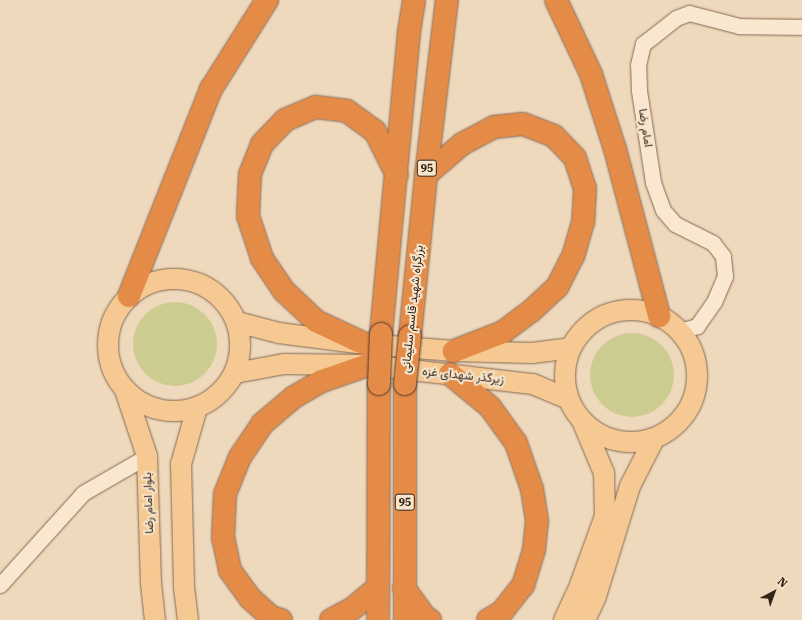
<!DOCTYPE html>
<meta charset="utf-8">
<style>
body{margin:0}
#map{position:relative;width:802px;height:620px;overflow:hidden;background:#efd9bc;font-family:"Roboto Serif",Vazirmatn,serif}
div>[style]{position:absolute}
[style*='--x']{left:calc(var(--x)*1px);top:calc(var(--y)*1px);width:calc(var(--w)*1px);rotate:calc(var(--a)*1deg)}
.green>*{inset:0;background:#cccc90}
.round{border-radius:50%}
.roads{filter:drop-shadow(0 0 1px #866955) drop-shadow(0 0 1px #866955)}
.minor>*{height:15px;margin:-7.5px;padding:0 7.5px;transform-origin:7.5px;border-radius:7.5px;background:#fae7cf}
.major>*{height:20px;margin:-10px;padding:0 10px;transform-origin:10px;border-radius:10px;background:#f5c991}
.major>.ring{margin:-10px;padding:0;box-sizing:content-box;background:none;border:20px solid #f5c991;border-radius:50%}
.highway>*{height:22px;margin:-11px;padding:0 11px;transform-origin:11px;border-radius:11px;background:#e38b47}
.bridges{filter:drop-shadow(0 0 1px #53382a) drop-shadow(0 0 1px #53382a)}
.highway-bridge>*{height:22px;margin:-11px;padding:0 11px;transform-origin:11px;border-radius:11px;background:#e38b47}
span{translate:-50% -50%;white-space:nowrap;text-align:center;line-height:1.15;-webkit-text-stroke:4px #f6e4cb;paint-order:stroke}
.shield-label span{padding:1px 3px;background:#f6e4cb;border:1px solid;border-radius:3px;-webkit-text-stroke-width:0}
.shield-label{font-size:11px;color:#35241a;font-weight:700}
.street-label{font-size:12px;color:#35241a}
.north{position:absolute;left:754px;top:572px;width:40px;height:40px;-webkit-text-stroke:3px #f6e4cb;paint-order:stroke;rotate:41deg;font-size:11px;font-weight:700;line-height:16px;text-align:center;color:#35241a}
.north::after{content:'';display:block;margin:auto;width:14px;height:18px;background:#35241a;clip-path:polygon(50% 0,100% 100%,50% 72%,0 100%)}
</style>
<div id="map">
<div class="green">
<i class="round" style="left:133px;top:302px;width:84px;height:84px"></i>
<i class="round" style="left:590px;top:333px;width:84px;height:84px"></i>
</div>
<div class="roads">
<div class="minor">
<i style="--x:680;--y:331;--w:18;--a:-16"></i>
<i style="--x:697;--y:326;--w:29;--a:-55"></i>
<i style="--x:714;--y:302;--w:28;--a:-67"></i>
<i style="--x:725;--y:276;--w:20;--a:-96"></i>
<i style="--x:723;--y:256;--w:16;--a:-128"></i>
<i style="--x:713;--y:243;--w:42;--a:-153.4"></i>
<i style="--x:675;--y:224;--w:18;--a:-131"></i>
<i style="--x:663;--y:210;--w:30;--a:-110"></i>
<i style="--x:653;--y:182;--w:93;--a:-98.7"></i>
<i style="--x:639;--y:90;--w:25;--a:-92"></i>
<i style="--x:638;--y:65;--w:22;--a:-77"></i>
<i style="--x:643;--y:44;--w:42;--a:-38.2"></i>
<i style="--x:676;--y:18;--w:14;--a:-21"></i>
<i style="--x:689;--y:13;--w:52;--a:14.6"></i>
<i style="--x:739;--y:26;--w:63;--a:0.9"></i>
<i style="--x:0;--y:585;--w:124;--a:-47.9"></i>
<i style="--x:83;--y:493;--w:74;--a:-30"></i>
</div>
<div class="major">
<i class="ring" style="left:108px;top:279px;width:112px;height:112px"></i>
<i class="ring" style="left:565px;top:310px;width:112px;height:112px"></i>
<i style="--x:237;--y:322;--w:43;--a:14.7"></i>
<i style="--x:279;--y:333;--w:87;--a:7.3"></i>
<i style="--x:365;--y:344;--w:89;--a:4.5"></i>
<i style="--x:454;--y:351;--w:78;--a:1.5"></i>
<i style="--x:532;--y:353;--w:39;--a:-7"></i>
<i style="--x:235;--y:373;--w:50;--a:-10.4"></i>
<i style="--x:284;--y:364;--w:84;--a:0.7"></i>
<i style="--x:368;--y:365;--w:166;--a:6.6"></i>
<i style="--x:533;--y:384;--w:38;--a:23"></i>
<i style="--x:125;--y:390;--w:70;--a:71.6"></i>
<i style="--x:147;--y:456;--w:127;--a:88.2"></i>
<i style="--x:151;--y:583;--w:37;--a:84"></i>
<i style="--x:188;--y:620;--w:35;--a:-97"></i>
<i style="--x:184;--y:585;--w:121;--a:-91.4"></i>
<i style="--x:181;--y:464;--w:58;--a:-74.1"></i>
<i style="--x:564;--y:620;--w:38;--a:-65"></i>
<i style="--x:580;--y:585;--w:73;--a:-70.1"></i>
<i style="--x:605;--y:516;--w:43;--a:-91.3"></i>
<i style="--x:604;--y:473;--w:54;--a:-112.8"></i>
<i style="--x:585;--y:620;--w:26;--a:-65"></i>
<i style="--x:596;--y:596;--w:115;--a:-72.8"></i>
<i style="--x:630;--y:486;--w:53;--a:-62.9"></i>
</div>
<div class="highway">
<i style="--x:556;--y:0;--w:82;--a:64.7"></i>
<i style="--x:591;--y:74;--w:79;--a:72.3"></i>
<i style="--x:615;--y:149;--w:173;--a:75.2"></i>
<i style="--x:426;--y:175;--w:48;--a:-40.7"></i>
<i style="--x:462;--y:144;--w:36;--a:-28"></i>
<i style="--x:494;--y:127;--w:29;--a:-6"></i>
<i style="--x:523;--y:124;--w:33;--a:21"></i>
<i style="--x:554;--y:136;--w:30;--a:46"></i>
<i style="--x:575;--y:158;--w:32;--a:72"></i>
<i style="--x:585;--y:188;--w:34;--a:93"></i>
<i style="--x:583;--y:222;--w:35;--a:106"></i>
<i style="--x:573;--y:256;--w:35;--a:117"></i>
<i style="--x:557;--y:287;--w:35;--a:137"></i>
<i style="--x:531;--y:311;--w:35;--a:143"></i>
<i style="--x:503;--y:332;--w:53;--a:158.8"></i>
<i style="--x:129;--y:296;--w:223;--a:-68.4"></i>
<i style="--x:211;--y:89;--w:105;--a:-57.8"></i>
<i style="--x:381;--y:334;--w:303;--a:-84.7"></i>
<i style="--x:409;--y:32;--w:32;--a:-81"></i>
<i style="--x:410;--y:336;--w:162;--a:-84.3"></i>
<i style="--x:426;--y:175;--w:176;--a:-83.2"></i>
<i style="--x:365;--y:344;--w:54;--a:-154.9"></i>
<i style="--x:316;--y:321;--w:44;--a:-136.8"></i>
<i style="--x:284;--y:291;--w:40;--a:-124"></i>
<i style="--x:262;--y:258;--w:44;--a:-108.4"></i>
<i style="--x:248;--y:216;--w:42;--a:-87.3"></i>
<i style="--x:250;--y:174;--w:32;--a:-68"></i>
<i style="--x:262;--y:144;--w:33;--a:-46"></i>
<i style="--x:285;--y:120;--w:34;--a:-23"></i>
<i style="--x:316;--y:107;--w:31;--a:7"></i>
<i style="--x:347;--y:111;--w:34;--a:36"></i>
<i style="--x:375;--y:131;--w:49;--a:63.4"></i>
<i style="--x:450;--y:374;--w:52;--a:39.5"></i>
<i style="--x:490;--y:407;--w:44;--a:54.2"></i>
<i style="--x:516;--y:443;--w:49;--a:70.8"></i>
<i style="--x:532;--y:489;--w:32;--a:81"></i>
<i style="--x:537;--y:521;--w:29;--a:96"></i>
<i style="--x:534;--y:550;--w:37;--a:107"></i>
<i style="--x:523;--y:585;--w:34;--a:128"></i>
<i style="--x:502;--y:612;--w:16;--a:150"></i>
<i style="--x:404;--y:588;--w:36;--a:54"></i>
<i style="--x:425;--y:617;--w:6;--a:31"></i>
<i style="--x:281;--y:620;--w:10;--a:-163"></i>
<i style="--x:271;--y:617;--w:28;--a:-138"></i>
<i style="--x:250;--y:598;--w:34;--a:-126"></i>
<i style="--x:230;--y:570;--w:33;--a:-102"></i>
<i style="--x:223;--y:538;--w:44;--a:-87.4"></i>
<i style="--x:225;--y:494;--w:40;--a:-68"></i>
<i style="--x:240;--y:457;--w:40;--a:-56"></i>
<i style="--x:262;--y:424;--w:42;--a:-40.2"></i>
<i style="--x:294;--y:397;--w:32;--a:-30"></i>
<i style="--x:322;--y:381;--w:49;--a:-19.2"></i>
<i style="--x:331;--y:620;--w:24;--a:-28"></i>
<i style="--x:352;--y:609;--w:34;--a:-40"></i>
<i style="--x:378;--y:620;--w:236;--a:-89.8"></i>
<i style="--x:405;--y:620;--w:236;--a:-90"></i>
</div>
</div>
<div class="bridges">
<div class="highway-bridge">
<i style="--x:379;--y:384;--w:50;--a:-87.7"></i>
<i style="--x:405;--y:384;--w:48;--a:-84.1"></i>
</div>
</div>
<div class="shield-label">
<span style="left:427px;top:168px">95</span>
<span style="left:405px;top:502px">95</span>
</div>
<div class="street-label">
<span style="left:645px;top:128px;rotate:81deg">امام رضا</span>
<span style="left:413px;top:309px;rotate:-84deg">بزرگراه شهید قاسم سلیمانی</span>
<span style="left:463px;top:376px;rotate:6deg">زیرگذر شهدای غزه</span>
<span style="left:149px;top:503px;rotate:-92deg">بلوار امام رضا</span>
</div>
<div class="north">N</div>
</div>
